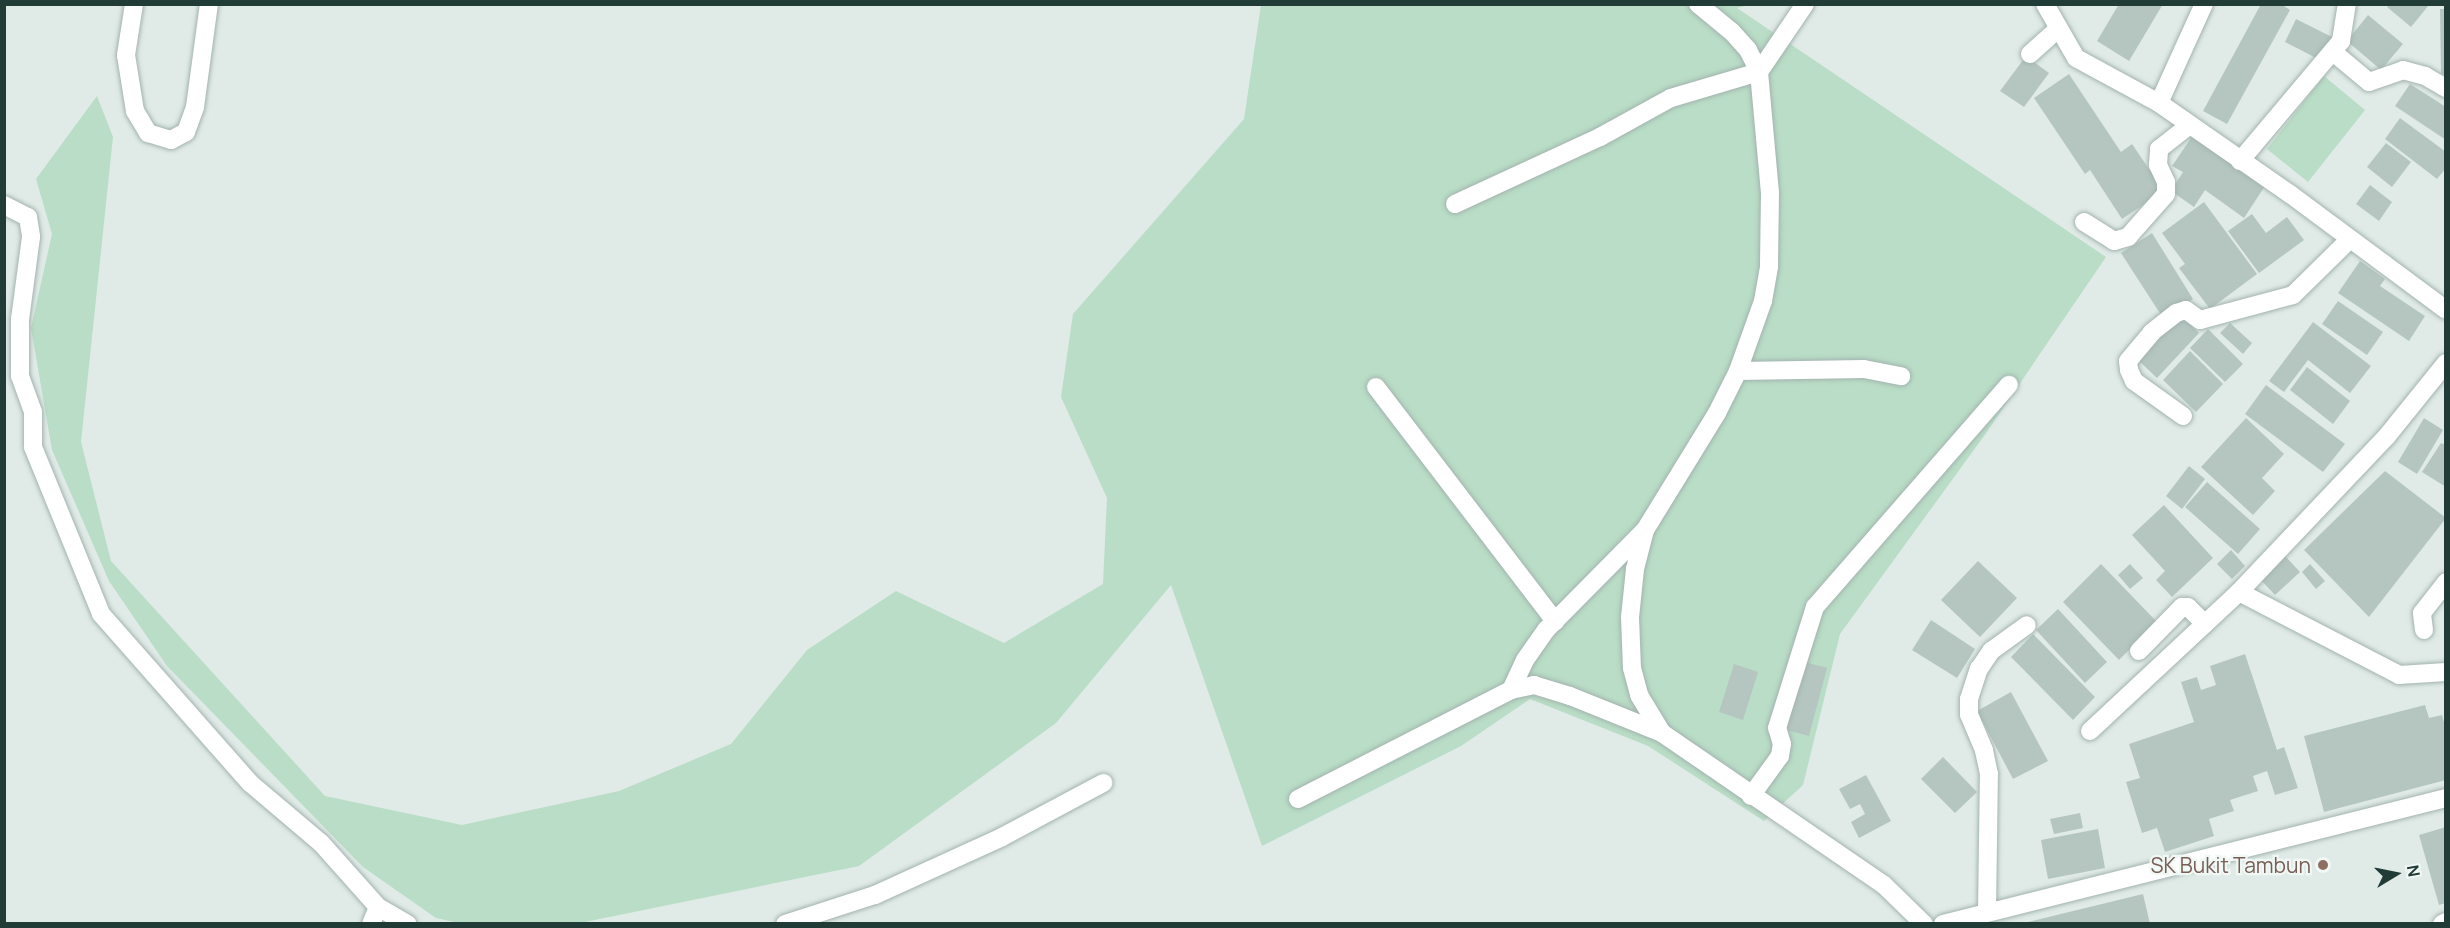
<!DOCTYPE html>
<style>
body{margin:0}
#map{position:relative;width:2450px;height:928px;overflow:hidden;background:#e0ebe7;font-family:Manrope,sans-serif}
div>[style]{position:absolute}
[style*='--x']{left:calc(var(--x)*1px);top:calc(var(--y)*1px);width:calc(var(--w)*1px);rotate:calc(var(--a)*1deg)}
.green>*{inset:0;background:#b9ddc6}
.building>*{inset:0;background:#b5c6c1}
.roads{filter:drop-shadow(0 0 2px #a3b3af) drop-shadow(0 0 2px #a3b3af)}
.minor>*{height:18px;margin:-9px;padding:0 9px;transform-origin:9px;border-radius:9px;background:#fff}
.dots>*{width:16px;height:16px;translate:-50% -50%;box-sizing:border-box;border:3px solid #f0f8f5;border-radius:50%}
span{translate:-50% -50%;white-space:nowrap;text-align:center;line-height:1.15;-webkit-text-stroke:4.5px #f0f8f5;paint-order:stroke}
.education-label{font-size:21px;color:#785e54}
.right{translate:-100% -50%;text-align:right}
.frame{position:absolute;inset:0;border:6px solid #213b37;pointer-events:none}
.north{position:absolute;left:2366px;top:844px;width:60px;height:60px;-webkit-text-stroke:4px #f0f8f5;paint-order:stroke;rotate:80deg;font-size:16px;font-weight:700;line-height:24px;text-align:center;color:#213b37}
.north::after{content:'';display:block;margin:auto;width:21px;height:27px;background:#213b37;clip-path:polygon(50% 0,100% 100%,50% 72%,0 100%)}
</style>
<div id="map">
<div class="green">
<i style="clip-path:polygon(1261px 5px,1748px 5px,1737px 8px,2106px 257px,1984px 436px,1840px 634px,1803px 785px,1764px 821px,1648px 746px,1530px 699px,1461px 746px,1262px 846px,1171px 585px,1056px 723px,859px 866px,575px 924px,463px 924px,436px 918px,363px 867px,167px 666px,109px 581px,52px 450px,31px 328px,52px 234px,36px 179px,97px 96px,113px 137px,81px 442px,111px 561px,325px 796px,462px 825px,619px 791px,731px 744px,807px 650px,896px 591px,1004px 643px,1103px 584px,1107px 498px,1061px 397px,1073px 314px,1244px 119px)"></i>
<i style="clip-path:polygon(2324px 76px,2365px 110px,2308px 182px,2267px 149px)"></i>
</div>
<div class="building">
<i style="clip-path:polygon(2119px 4px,2163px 4px,2129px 61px,2097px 41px)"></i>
<i style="clip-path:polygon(2261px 4px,2281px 4px,2290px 10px,2227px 124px,2203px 111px)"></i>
<i style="clip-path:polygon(2389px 5px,2429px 5px,2411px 27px,2387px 7px)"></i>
<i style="clip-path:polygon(2440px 9px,2446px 9px,2446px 74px,2441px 74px)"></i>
<i style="clip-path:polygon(2368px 15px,2403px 44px,2381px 70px,2347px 41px)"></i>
<i style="clip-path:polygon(2296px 19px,2334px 38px,2322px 61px,2285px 42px)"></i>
<i style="clip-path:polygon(2026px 56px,2049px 73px,2024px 107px,2000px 91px)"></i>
<i style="clip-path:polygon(2069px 74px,2121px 152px,2132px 144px,2164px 191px,2122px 219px,2090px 170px,2085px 174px,2034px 98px)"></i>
<i style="clip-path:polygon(2410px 84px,2446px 107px,2446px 140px,2395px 106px)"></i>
<i style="clip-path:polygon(2400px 118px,2446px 152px,2446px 168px,2437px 179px,2385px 139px)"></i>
<i style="clip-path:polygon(2193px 135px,2265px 186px,2244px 218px,2205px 190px,2194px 207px,2171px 191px,2183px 172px,2172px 166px)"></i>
<i style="clip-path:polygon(2386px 143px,2411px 162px,2392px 187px,2367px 167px)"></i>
<i style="clip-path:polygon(2370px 185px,2392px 202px,2379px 221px,2356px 204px)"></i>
<i style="clip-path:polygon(2204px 202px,2257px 274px,2210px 309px,2179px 268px,2185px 264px,2162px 233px)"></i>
<i style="clip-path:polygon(2252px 214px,2266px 233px,2287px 217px,2304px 240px,2259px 273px,2228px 231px)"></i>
<i style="clip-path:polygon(2152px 233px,2193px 299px,2163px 318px,2121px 253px)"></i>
<i style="clip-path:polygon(2360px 261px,2385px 279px,2380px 286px,2425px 316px,2409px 341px,2338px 293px)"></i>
<i style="clip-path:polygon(2338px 301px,2383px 332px,2367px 355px,2322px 324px)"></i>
<i style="clip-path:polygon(2179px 314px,2199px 333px,2157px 378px,2137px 359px)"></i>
<i style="clip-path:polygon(2313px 322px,2371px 366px,2350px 393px,2308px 360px,2284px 392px,2269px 381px)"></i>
<i style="clip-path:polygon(2230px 323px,2252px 343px,2243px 354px,2220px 333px)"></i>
<i style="clip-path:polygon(2208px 329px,2243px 364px,2225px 382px,2190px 348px)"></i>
<i style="clip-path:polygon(2190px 351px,2223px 384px,2196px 412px,2163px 380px)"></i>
<i style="clip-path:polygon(2307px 367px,2350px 401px,2333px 424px,2290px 390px)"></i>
<i style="clip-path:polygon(2266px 385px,2345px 444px,2323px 472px,2245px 414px)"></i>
<i style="clip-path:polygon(2246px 418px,2284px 454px,2262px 478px,2275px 491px,2253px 515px,2201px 467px)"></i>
<i style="clip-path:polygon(2424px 418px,2443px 430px,2417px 474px,2398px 462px)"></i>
<i style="clip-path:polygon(2441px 443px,2446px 445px,2446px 487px,2422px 472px)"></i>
<i style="clip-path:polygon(2189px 466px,2205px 479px,2182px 509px,2166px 496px)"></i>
<i style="clip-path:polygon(2385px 471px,2446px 518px,2369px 617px,2304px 550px)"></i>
<i style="clip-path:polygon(2207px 482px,2260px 529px,2238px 554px,2185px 507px)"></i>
<i style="clip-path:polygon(2164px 505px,2213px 558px,2172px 597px,2156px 580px,2165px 571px,2132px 535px)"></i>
<i style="clip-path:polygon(2231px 550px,2245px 566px,2232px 579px,2217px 564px)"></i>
<i style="clip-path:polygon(2285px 556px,2300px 572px,2275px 595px,2260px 579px)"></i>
<i style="clip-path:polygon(1978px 561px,2017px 598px,1980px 637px,1941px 600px)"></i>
<i style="clip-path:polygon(2101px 564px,2157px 622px,2119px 660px,2063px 602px)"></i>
<i style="clip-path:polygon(2130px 564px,2143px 578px,2130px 589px,2118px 575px)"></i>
<i style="clip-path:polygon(2310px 564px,2325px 581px,2316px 589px,2302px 572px)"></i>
<i style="clip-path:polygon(2058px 609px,2107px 662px,2085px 683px,2036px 630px)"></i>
<i style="clip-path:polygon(1931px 620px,1975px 649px,1957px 678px,1912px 650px)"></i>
<i style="clip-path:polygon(2033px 634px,2095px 697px,2073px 720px,2011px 657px)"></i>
<i style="clip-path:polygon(2245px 654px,2277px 750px,2284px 747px,2298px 788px,2275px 795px,2267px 771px,2253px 776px,2258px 791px,2230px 800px,2234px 811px,2209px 819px,2214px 836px,2165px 852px,2157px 828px,2142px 833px,2126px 782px,2140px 778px,2129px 744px,2194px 722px,2181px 682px,2197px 677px,2201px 690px,2216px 685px,2210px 666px)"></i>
<i style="clip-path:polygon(1801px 661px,1827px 668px,1809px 736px,1783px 729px)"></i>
<i style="clip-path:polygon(1734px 664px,1758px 672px,1743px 720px,1719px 712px)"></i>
<i style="clip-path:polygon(2011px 692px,2048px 761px,2013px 779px,1977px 711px)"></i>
<i style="clip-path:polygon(2425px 705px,2429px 718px,2442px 715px,2446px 730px,2446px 780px,2324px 812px,2304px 736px)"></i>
<i style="clip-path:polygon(1943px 757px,1977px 792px,1955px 813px,1921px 779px)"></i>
<i style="clip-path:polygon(1866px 775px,1891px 821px,1859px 838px,1851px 822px,1865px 814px,1860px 804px,1850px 809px,1839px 789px)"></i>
<i style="clip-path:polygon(2080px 813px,2083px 828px,2054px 834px,2050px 819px)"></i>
<i style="clip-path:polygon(2446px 827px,2446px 903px,2439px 905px,2419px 835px)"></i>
<i style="clip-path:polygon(2098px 829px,2105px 868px,2048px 879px,2041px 840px)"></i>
<i style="clip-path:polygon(2143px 894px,2150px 924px,2024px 924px,2024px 923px)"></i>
</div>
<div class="roads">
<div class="minor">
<i style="--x:134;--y:4;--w:52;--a:98.9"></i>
<i style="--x:126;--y:55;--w:57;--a:80.9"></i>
<i style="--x:135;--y:111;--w:26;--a:59"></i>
<i style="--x:148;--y:133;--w:24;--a:17"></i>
<i style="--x:171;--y:140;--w:17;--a:-28"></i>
<i style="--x:186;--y:132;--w:27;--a:-70"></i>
<i style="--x:195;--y:107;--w:104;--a:-82.3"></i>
<i style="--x:1698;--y:4;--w:44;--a:39.5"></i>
<i style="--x:1732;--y:32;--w:24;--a:48"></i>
<i style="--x:1748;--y:50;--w:25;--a:63"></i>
<i style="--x:1759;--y:72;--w:121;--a:84.8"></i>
<i style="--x:1770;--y:193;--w:74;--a:90.8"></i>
<i style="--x:1769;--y:267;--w:35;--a:100"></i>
<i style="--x:1763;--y:301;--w:74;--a:109.7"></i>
<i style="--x:1738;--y:371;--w:47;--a:116.6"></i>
<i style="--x:1717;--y:413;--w:137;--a:121.6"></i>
<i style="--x:1645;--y:530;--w:40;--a:104.4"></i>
<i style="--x:1635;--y:569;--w:48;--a:95.9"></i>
<i style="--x:1630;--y:617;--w:51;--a:87.8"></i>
<i style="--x:1632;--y:668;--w:28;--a:75"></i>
<i style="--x:1639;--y:695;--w:44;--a:58.8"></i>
<i style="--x:1662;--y:733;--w:269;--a:34.4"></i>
<i style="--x:1884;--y:885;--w:56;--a:44.3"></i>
<i style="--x:2045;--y:4;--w:62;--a:60.1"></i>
<i style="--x:2076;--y:58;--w:94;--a:28.5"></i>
<i style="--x:2159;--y:103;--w:160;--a:34.8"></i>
<i style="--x:2290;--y:194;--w:194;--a:36.6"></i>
<i style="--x:2333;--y:52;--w:47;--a:39.8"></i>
<i style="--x:2369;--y:82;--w:36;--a:-19"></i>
<i style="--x:2403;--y:70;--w:23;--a:15"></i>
<i style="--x:2425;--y:76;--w:24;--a:30"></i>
<i style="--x:2030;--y:54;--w:38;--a:-42"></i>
<i style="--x:2159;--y:103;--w:109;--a:-65.6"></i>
<i style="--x:2240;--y:161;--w:157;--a:-49.9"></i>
<i style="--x:2341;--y:41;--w:37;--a:-81"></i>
<i style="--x:1455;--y:204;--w:160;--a:-24.8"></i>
<i style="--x:1600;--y:137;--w:81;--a:-28.8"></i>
<i style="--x:1671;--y:98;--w:92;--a:-16.5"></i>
<i style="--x:1759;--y:72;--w:82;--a:-55.9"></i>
<i style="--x:4;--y:205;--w:27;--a:27"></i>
<i style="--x:28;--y:217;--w:20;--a:81"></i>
<i style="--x:31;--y:237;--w:83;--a:97.6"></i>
<i style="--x:20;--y:319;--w:57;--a:90"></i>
<i style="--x:20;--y:376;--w:38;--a:70"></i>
<i style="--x:33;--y:412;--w:35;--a:90"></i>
<i style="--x:33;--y:447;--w:180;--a:67.8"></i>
<i style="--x:101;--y:614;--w:225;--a:48.6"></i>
<i style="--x:250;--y:783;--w:93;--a:40.2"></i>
<i style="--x:321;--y:843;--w:86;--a:48.3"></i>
<i style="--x:378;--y:907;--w:18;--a:112"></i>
<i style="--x:2084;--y:222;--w:36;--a:32"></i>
<i style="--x:2114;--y:241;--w:15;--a:-16"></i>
<i style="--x:2128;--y:237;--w:57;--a:-48.5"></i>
<i style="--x:2166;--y:194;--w:12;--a:-90"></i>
<i style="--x:2166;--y:182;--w:19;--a:-115"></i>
<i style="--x:2158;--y:165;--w:16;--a:-86"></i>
<i style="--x:2159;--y:149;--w:39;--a:-38"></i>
<i style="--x:1738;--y:371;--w:126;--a:-0.9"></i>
<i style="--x:1864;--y:369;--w:38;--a:11"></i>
<i style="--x:1376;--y:387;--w:295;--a:52.6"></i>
<i style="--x:2183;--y:416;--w:60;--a:-144.5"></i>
<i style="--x:2134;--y:381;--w:12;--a:-114"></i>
<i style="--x:2129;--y:370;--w:9;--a:-96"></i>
<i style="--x:2128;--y:361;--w:38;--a:-50"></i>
<i style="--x:2152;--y:332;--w:31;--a:-38"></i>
<i style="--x:2176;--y:313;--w:10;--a:-17"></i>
<i style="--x:2186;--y:310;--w:17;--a:36"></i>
<i style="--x:2200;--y:320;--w:96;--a:-15"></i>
<i style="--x:2293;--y:295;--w:77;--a:-44.5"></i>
<i style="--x:2239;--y:592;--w:180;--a:27.4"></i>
<i style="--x:2399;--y:675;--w:47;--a:-3.7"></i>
<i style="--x:2424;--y:630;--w:17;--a:-97"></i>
<i style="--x:2422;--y:613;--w:39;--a:-52"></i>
<i style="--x:2139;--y:651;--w:62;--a:-45.7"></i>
<i style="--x:2182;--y:607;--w:6;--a:0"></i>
<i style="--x:2188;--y:607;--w:24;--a:45"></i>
<i style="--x:1511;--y:690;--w:33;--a:-65"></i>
<i style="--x:1525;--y:660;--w:37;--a:-55"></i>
<i style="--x:1546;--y:630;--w:139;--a:-45.3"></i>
<i style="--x:2090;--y:731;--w:204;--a:-43"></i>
<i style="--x:2239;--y:592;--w:215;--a:-46.5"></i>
<i style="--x:2387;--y:436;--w:94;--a:-51.1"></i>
<i style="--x:1751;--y:796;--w:49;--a:-54.1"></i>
<i style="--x:1780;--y:756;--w:12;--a:-81"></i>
<i style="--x:1782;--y:744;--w:17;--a:-107"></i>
<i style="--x:1777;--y:728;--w:127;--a:-72.6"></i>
<i style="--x:1815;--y:607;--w:295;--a:-48.9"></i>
<i style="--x:1298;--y:799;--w:239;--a:-27.1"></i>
<i style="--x:1511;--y:690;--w:24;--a:-12"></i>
<i style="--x:1534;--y:685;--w:38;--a:17"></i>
<i style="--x:1570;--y:696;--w:99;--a:21.9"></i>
<i style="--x:378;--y:907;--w:34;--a:30"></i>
<i style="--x:1987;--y:912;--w:138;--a:-89.2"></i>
<i style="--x:1989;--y:774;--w:25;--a:-102"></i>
<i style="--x:1984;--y:750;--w:38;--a:-113"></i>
<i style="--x:1969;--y:715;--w:16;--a:-90"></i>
<i style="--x:1969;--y:699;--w:32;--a:-72"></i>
<i style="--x:1979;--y:669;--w:22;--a:-56"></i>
<i style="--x:1991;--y:651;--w:44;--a:-35.8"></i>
<i style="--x:785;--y:924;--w:95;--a:-17.9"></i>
<i style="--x:875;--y:895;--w:140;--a:-24.5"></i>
<i style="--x:1002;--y:837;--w:115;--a:-28.1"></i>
<i style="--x:1943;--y:924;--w:519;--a:-14.06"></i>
<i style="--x:2442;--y:924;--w:4;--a:-27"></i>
</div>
</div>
<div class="dots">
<i style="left:2323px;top:865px;background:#8d6e63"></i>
</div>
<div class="education-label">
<span class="right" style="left:2311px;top:865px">SK Bukit Tambun</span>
</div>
<div class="frame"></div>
<div class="north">N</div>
</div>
